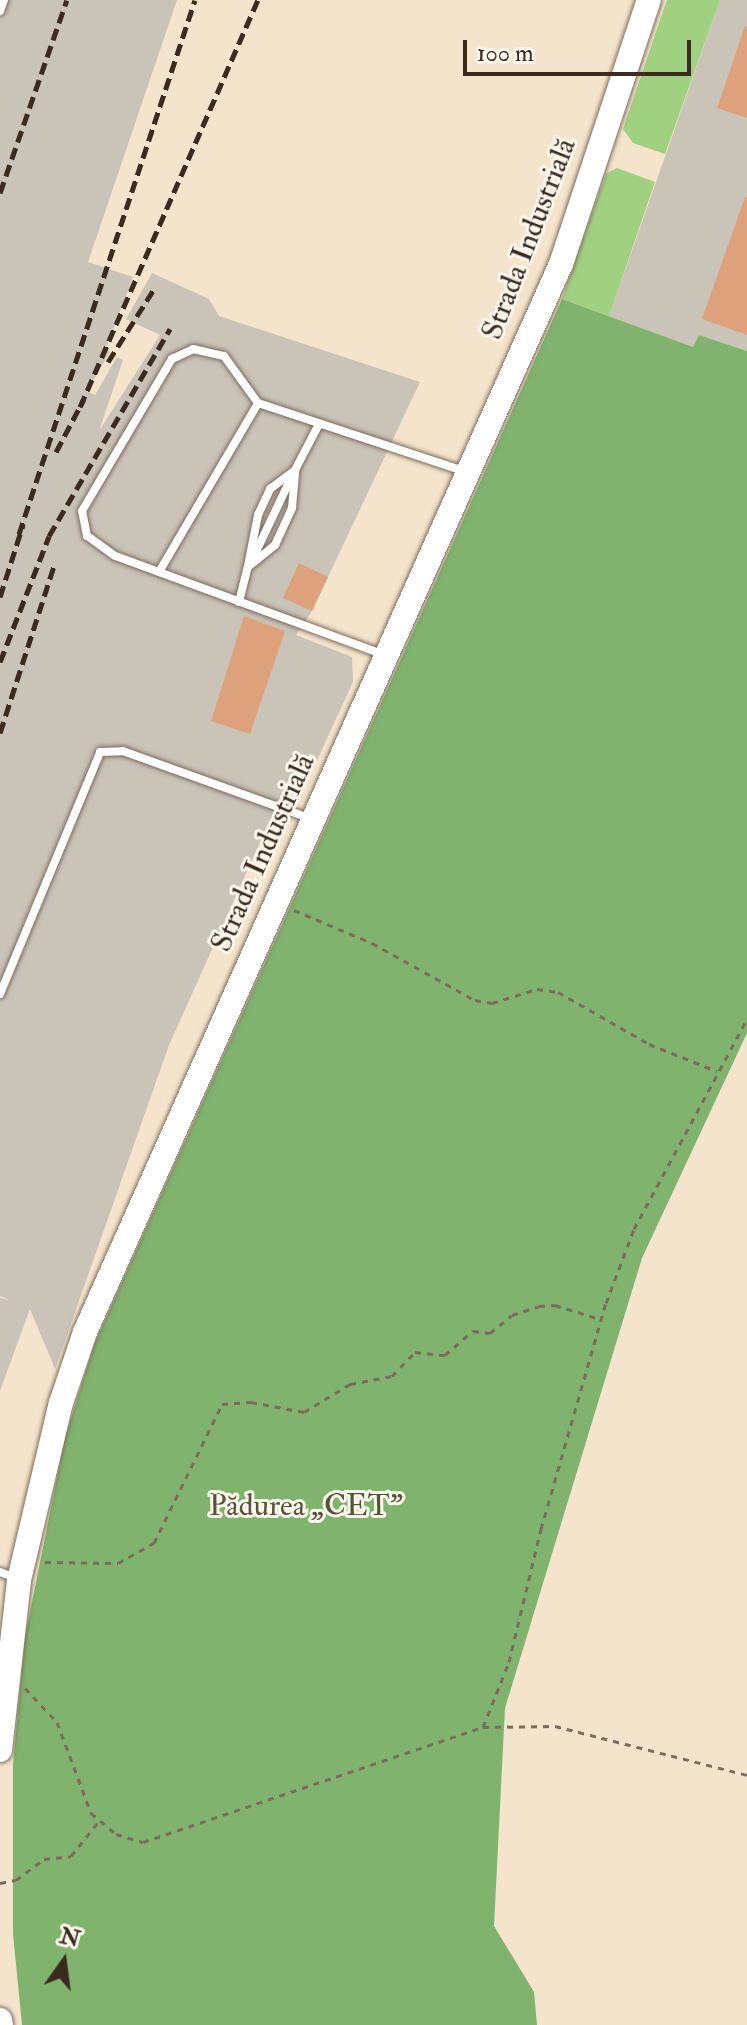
<!DOCTYPE html>
<meta charset="utf-8">
<style>
body{margin:0}
#map{position:relative;width:747px;height:2025px;overflow:hidden;background:#f4e4cb;font-family:"IM FELL Double Pica",serif}
div>[style]{position:absolute}
[style*='--x']{left:calc(var(--x)*1px);top:calc(var(--y)*1px);width:calc(var(--w)*1px);rotate:calc(var(--a)*1deg)}
.industrial>*{inset:0;background:#cac3b8}
.green>*{inset:0;background:#a0d180}
.forest>*{inset:0;background:#80b36e}
.building>*{inset:0;background:#dda27b}
.path>*{height:3px;margin-top:-1.5px;transform-origin:0;background:repeating-linear-gradient(90deg,#7c6b5b 0 6px,transparent 0 12px)}
.roads{filter:drop-shadow(0 0 2px #7c6b5b) drop-shadow(0 0 2px #7c6b5b)}
.lane>*{height:8px;margin:-4px;padding:0 4px;transform-origin:4px;border-radius:4px;background:#fff}
.secondary>*{height:24px;margin:-12px;padding:0 12px;transform-origin:12px;border-radius:12px;background:#fff}
.rail>*{height:5px;margin-top:-2.5px;transform-origin:0;background:repeating-linear-gradient(90deg,#3b2a1e 0 12px,transparent 0 18px)}
span{translate:-50% -50%;white-space:nowrap;text-align:center;line-height:1.15;-webkit-text-stroke:6px #fbf7ec;paint-order:stroke}
.street-label{font-size:30px;color:#3b2a1e}
.park-label{font-size:30px;color:#545436}
.north{position:absolute;left:24px;top:1921px;width:80px;height:80px;-webkit-text-stroke:6px #fbf7ec;paint-order:stroke;rotate:14deg;font-size:22px;font-weight:700;line-height:32px;text-align:center;color:#3b2a1e}
.north::after{content:'';display:block;margin:auto;width:28px;height:36px;background:#3b2a1e;clip-path:polygon(50% 0,100% 100%,50% 72%,0 100%)}
.scale{position:absolute;left:463px;top:40px;width:228px;height:36px;box-sizing:border-box;border:4px solid #3b2a1e;border-top:0;padding-left:10px;font-size:24px;line-height:28px;white-space:nowrap;color:#3b2a1e;-webkit-text-stroke:6px #fbf7ec;paint-order:stroke}
</style>
<div id="map">
<div class="industrial">
<i style="clip-path:polygon(0 0,177px 0,88px 262px,133px 277px,106px 348px,110px 352px,87px 391px,95px 395px,117px 357px,123px 360px,99px 431px,160px 335px,126px 319px,152px 273px,209px 299px,219px 316px,420px 382px,312px 611px,296px 635px,352px 657px,353px 682px,313px 769px,290px 776px,169px 1045px,55px 1369px,30px 1309px,0 1391px,0 1298px,9px 1300px,0 1296px)"></i>
<i style="clip-path:polygon(720px 0,747px 0,747px 351px,699px 335px,694px 348px,609px 316px)"></i>
</div>
<div class="green">
<i style="clip-path:polygon(667px 0,720px 0,665px 154px,633px 143px,623px 129px)"></i>
<i style="clip-path:polygon(617px 168px,655px 182px,609px 316px,562px 299px,606px 174px)"></i>
</div>
<div class="forest">
<i style="clip-path:polygon(562px 299px,693px 347px,699px 335px,747px 351px,747px 1033px,642px 1258px,505px 1708px,494px 1926px,534px 1992px,537px 2025px,22px 2025px,13px 1934px,13px 1764px,25px 1637px,65px 1438px,94px 1345px)"></i>
</div>
<div class="building">
<i style="clip-path:polygon(745px 26px,747px 27px,747px 118px,717px 108px)"></i>
<i style="clip-path:polygon(745px 197px,747px 197px,747px 335px,702px 319px)"></i>
<i style="clip-path:polygon(299px 563px,328px 577px,312px 611px,283px 598px)"></i>
<i style="clip-path:polygon(244px 616px,285px 631px,250px 734px,211px 721px)"></i>
</div>
<div class="path">
<i style="--x:294;--y:910;--w:85;--a:22.9"></i>
<i style="--x:372;--y:943;--w:118;--a:29"></i>
<i style="--x:475;--y:1000;--w:17;--a:10"></i>
<i style="--x:492;--y:1003;--w:47;--a:-17.3"></i>
<i style="--x:537;--y:989;--w:21;--a:8"></i>
<i style="--x:558;--y:992;--w:105;--a:29.7"></i>
<i style="--x:649;--y:1044;--w:73;--a:21.7"></i>
<i style="--x:45;--y:1562;--w:73;--a:0.8"></i>
<i style="--x:118;--y:1563;--w:41;--a:-29.1"></i>
<i style="--x:154;--y:1543;--w:155;--a:-63.9"></i>
<i style="--x:222;--y:1404;--w:29;--a:-4"></i>
<i style="--x:251;--y:1402;--w:54;--a:10.7"></i>
<i style="--x:304;--y:1412;--w:54;--a:-31.3"></i>
<i style="--x:350;--y:1384;--w:43;--a:-10.8"></i>
<i style="--x:392;--y:1376;--w:33;--a:-46"></i>
<i style="--x:415;--y:1352;--w:30;--a:6"></i>
<i style="--x:445;--y:1355;--w:37;--a:-41"></i>
<i style="--x:473;--y:1331;--w:17;--a:7"></i>
<i style="--x:490;--y:1333;--w:28;--a:-39"></i>
<i style="--x:512;--y:1315;--w:28;--a:-18"></i>
<i style="--x:539;--y:1306;--w:16;--a:-4"></i>
<i style="--x:555;--y:1305;--w:47;--a:17.3"></i>
<i style="--x:25;--y:1688;--w:47;--a:46.7"></i>
<i style="--x:57;--y:1722;--w:97;--a:69.5"></i>
<i style="--x:91;--y:1813;--w:33;--a:40"></i>
<i style="--x:116;--y:1834;--w:28;--a:17"></i>
<i style="--x:143;--y:1842;--w:359;--a:-18.7"></i>
<i style="--x:483;--y:1727;--w:70;--a:-68.2"></i>
<i style="--x:509;--y:1662;--w:137;--a:-76.5"></i>
<i style="--x:541;--y:1529;--w:235;--a:-74"></i>
<i style="--x:606;--y:1303;--w:79;--a:-69.3"></i>
<i style="--x:634;--y:1229;--w:238;--a:-61.7"></i>
<i style="--x:483;--y:1727;--w:72;--a:-0.8"></i>
<i style="--x:555;--y:1726;--w:198;--a:14.3"></i>
<i style="--x:0;--y:1883;--w:16;--a:-11"></i>
<i style="--x:16;--y:1880;--w:35;--a:-37"></i>
<i style="--x:44;--y:1859;--w:27;--a:-6"></i>
<i style="--x:71;--y:1856;--w:45;--a:-51.3"></i>
</div>
<div class="roads">
<div class="lane">
<i style="--x:0;--y:11;--w:12;--a:-70"></i>
<i style="--x:254;--y:556;--w:91;--a:-64.6"></i>
<i style="--x:248;--y:566;--w:52;--a:-78.9"></i>
<i style="--x:258;--y:515;--w:29;--a:-65"></i>
<i style="--x:270;--y:489;--w:31;--a:-37"></i>
<i style="--x:159;--y:572;--w:196;--a:-59.6"></i>
<i style="--x:239;--y:602;--w:36;--a:-76"></i>
<i style="--x:248;--y:567;--w:35;--a:-39"></i>
<i style="--x:275;--y:545;--w:41;--a:-65.3"></i>
<i style="--x:292;--y:508;--w:38;--a:-85"></i>
<i style="--x:295;--y:470;--w:52;--a:-62.4"></i>
<i style="--x:382;--y:654;--w:284;--a:-159.8"></i>
<i style="--x:115;--y:556;--w:34;--a:-144"></i>
<i style="--x:87;--y:536;--w:25;--a:-101"></i>
<i style="--x:82;--y:511;--w:177;--a:-59.4"></i>
<i style="--x:172;--y:359;--w:23;--a:-25"></i>
<i style="--x:193;--y:349;--w:32;--a:13"></i>
<i style="--x:224;--y:356;--w:58;--a:54.1"></i>
<i style="--x:258;--y:403;--w:217;--a:18.3"></i>
<i style="--x:0;--y:994;--w:262;--a:-67.5"></i>
<i style="--x:100;--y:752;--w:23;--a:-2"></i>
<i style="--x:123;--y:751;--w:201;--a:19.8"></i>
<i style="--x:0;--y:1572;--w:19;--a:21"></i>
</div>
<div class="secondary">
<i style="--x:0;--y:1750;--w:171;--a:-83.6"></i>
<i style="--x:19;--y:1580;--w:182;--a:-76.7"></i>
<i style="--x:61;--y:1403;--w:75;--a:-71.3"></i>
<i style="--x:85;--y:1332;--w:1169;--a:-65.98"></i>
<i style="--x:561;--y:264;--w:278;--a:-71.6"></i>
<i style="--x:0;--y:2020;--w:5;--a:79"></i>
</div>
</div>
<div class="rail">
<i style="--x:0;--y:193;--w:204;--a:-70.9"></i>
<i style="--x:108;--y:362;--w:86;--a:-57.8"></i>
<i style="--x:80;--y:407;--w:444;--a:-66.4"></i>
<i style="--x:56;--y:452;--w:60;--a:-62.2"></i>
<i style="--x:19;--y:534;--w:562;--a:-71.76"></i>
<i style="--x:0;--y:597;--w:76;--a:-72.3"></i>
<i style="--x:0;--y:662;--w:135;--a:-68.7"></i>
<i style="--x:49;--y:536;--w:240;--a:-59.7"></i>
<i style="--x:0;--y:733;--w:179;--a:-72.1"></i>
</div>
<div class="street-label">
<span style="left:529px;top:239px;rotate:-69deg">Strada Industrială</span>
<span style="left:263px;top:853px;rotate:-66deg">Strada Industrială</span>
</div>
<div class="park-label">
<span style="left:306px;top:1506px">Pădurea „CET”</span>
</div>
<div class="north">N</div>
<div class="scale">100 m</div>
</div>
